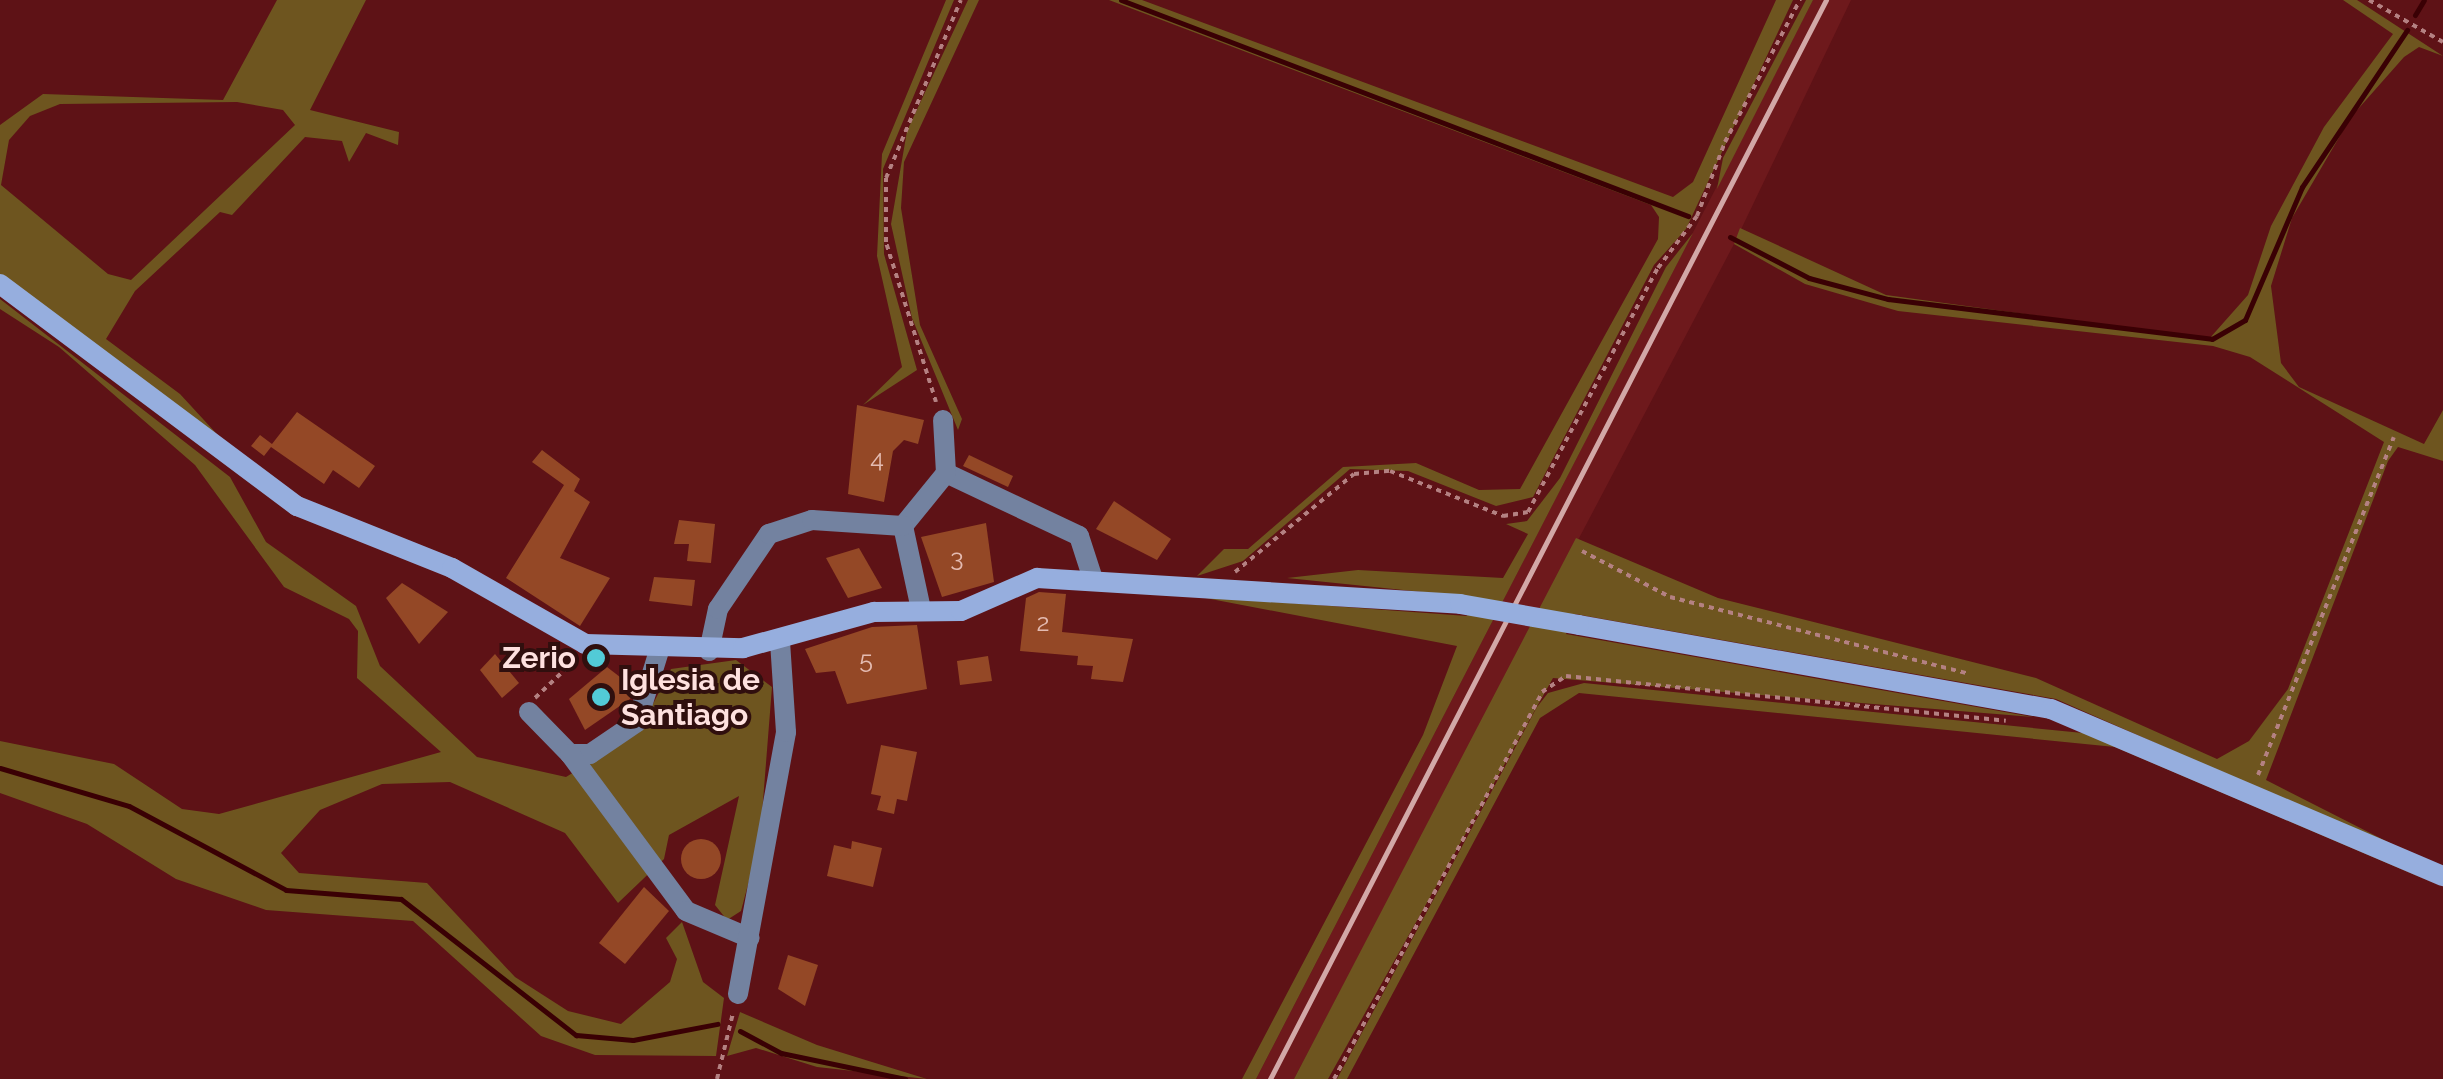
<!DOCTYPE html>
<style>
body{margin:0}
#map{position:relative;width:2443px;height:1079px;overflow:hidden;background:#5e1216;font-family:Raleway,sans-serif}
div>[style]{position:absolute}
[style*='--x']{left:calc(var(--x)*1px);top:calc(var(--y)*1px);width:calc(var(--w)*1px);rotate:calc(var(--a)*1deg)}
.built>*{inset:0;background:#6e191c}
.green>*{inset:0;background:#6e551f}
.stream>*{height:5px;margin:-2.5px;padding:0 2.5px;transform-origin:2.5px;border-radius:2.5px;background:#3a0004}
.building>*{inset:0;background:#944826}
.round{border-radius:50%}
.path>*{height:4px;margin-top:-2px;transform-origin:0;background:repeating-linear-gradient(90deg,#b48182 0 5px,transparent 0 10px)}
.street>*{height:20px;margin:-10px;padding:0 10px;transform-origin:10px;border-radius:10px;background:#7382a0}
.secondary>*{height:20px;margin:-10px;padding:0 10px;transform-origin:10px;border-radius:10px;background:#96aede}
.rail>*{height:5px;margin:-2.5px;padding:0 2.5px;transform-origin:2.5px;border-radius:2.5px;background:#d2a8a7}
.secondary-bridge>*{height:20px;margin:-10px;padding:0 10px;transform-origin:10px;border-radius:10px;background:#96aede}
.dots>*{width:28px;height:28px;translate:-50% -50%;box-sizing:border-box;border:5px solid #300f0e;border-radius:50%}
span{translate:-50% -50%;white-space:nowrap;text-align:center;line-height:1.15;-webkit-text-stroke:8px #300f0e;paint-order:stroke}
.number-label{font-size:25px;color:#e4bbb1}
.number-label span{-webkit-text-stroke-width:0}
.poi-label{font-size:30px;color:#fee1df;font-weight:700}
.right{translate:-100% -50%;text-align:right}
.left{translate:0 -50%;text-align:left}
</style>
<div id="map">
<div class="built">
<i style="clip-path:polygon(1813px 0,1851px 0,1734px 244px,1294px 1079px,1256px 1079px)"></i>
</div>
<div class="green">
<i style="clip-path:polygon(evenodd,277px 0,366px 0,310px 110px,399px 132px,398px 145px,366px 133px,349px 162px,342px 141px,305px 137px,232px 215px,220px 212px,135px 291px,106px 339px,180px 394px,238px 457px,0 276px,0 125px,43px 94px,223px 100px,277px 0,237px 102px,283px 110px,295px 125px,131px 280px,108px 274px,1px 185px,9px 140px,30px 116px,60px 104px,237px 102px)"></i>
<i style="clip-path:polygon(946px 0,954px 0,883px 169px,884px 254px,917px 370px,863px 405px,902px 367px,877px 256px,882px 154px)"></i>
<i style="clip-path:polygon(968px 0,979px 0,904px 162px,901px 208px,920px 325px,962px 419px,958px 430px,912px 318px,891px 224px,907px 131px)"></i>
<i style="clip-path:polygon(1109px 0,1142px 0,1673px 197px,1693px 182px,1776px 0,1793px 0,1686px 229px,1654px 265px,1533px 497px,1496px 506px,1408px 471px,1350px 469px,1243px 561px,1197px 576px,1224px 549px,1248px 549px,1343px 467px,1416px 463px,1479px 490px,1520px 489px,1658px 239px,1659px 217px,1651px 205px)"></i>
<i style="clip-path:polygon(1806px 0,1813px 0,1717px 189px,1723px 158px)"></i>
<i style="clip-path:polygon(2343px 0,2357px 0,2443px 56px,2419px 47px,2404px 57px,2351px 117px,2292px 218px,2271px 286px,2281px 363px,2299px 387px,2424px 444px,2443px 410px,2443px 461px,2398px 447px,2388px 461px,2266px 780px,2443px 870px,2056px 699px,1575px 614px,1566px 634px,2033px 717px,1553px 678px,1328px 1079px,1294px 1079px,1576px 538px,1718px 598px,2036px 678px,2217px 759px,2249px 741px,2288px 689px,2384px 442px,2250px 357px,2213px 346px,1898px 311px,1805px 284px,1734px 244px,1740px 228px,1886px 295px,2209px 339px,2248px 295px,2271px 226px,2324px 127px,2393px 34px)"></i>
<i style="clip-path:polygon(1693px 233px,1256px 1079px,1242px 1079px,1423px 735px,1457px 646px,1195px 596px,1467px 616px,1471px 597px,1287px 578px,1358px 570px,1503px 578px,1528px 534px,1506px 524px,1527px 521px,1560px 478px,1666px 267px)"></i>
<i style="clip-path:polygon(0 299px,230px 477px,266px 542px,356px 606px,380px 666px,477px 757px,566px 777px,638px 733px,671px 669px,736px 660px,772px 687px,760px 839px,741px 911px,727px 920px,715px 905px,739px 796px,669px 835px,664px 859px,618px 903px,565px 833px,450px 782px,382px 784px,320px 810px,281px 853px,299px 873px,427px 883px,515px 977px,568px 1011px,621px 1024px,670px 982px,677px 959px,666px 938px,682px 922px,703px 982px,724px 998px,716px 1056px,595px 1055px,541px 1036px,413px 921px,266px 910px,176px 879px,87px 824px,0 793px,0 741px,114px 764px,182px 809px,219px 814px,441px 752px,357px 678px,358px 631px,349px 619px,284px 587px,195px 465px,59px 347px,0 309px)"></i>
<i style="clip-path:polygon(1584px 683px,2093px 734px,2443px 887px,2115px 747px,1579px 693px,1540px 718px,1347px 1079px,1337px 1079px,1537px 707px,1548px 693px)"></i>
<i style="clip-path:polygon(740px 1012px,817px 1045px,927px 1079px,817px 1067px,756px 1048px,727px 1056px)"></i>
</div>
<div class="stream">
<i style="--x:1121;--y:0;--w:607;--a:20.85"></i>
<i style="--x:2415;--y:15;--w:17;--a:-59"></i>
<i style="--x:1730;--y:237;--w:89;--a:27.4"></i>
<i style="--x:1809;--y:278;--w:82;--a:14.9"></i>
<i style="--x:1888;--y:299;--w:326;--a:7"></i>
<i style="--x:2212;--y:339;--w:38;--a:-30"></i>
<i style="--x:2245;--y:320;--w:145;--a:-66.8"></i>
<i style="--x:2302;--y:187;--w:189;--a:-56.2"></i>
<i style="--x:0;--y:768;--w:134;--a:16.4"></i>
<i style="--x:129;--y:806;--w:178;--a:28.1"></i>
<i style="--x:286;--y:890;--w:115;--a:4.5"></i>
<i style="--x:401;--y:899;--w:222;--a:37.9"></i>
<i style="--x:576;--y:1035;--w:57;--a:5"></i>
<i style="--x:633;--y:1040;--w:86;--a:-10.8"></i>
<i style="--x:740;--y:1031;--w:47;--a:28.2"></i>
<i style="--x:781;--y:1053;--w:127;--a:11.8"></i>
</div>
<div class="building">
<i style="clip-path:polygon(857px 405px,924px 420px,918px 444px,904px 440px,893px 451px,884px 502px,848px 494px)"></i>
<i style="clip-path:polygon(297px 412px,375px 466px,359px 488px,333px 470px,324px 484px,271px 447px,264px 456px,251px 446px,260px 435px,272px 444px)"></i>
<i style="clip-path:polygon(542px 450px,580px 479px,574px 491px,590px 502px,560px 558px,610px 578px,580px 626px,506px 578px,564px 485px,532px 462px)"></i>
<i style="clip-path:polygon(969px 455px,1013px 476px,1008px 487px,963px 466px)"></i>
<i style="clip-path:polygon(1114px 501px,1171px 539px,1157px 560px,1096px 529px)"></i>
<i style="clip-path:polygon(679px 520px,715px 524px,711px 563px,687px 561px,689px 544px,674px 544px)"></i>
<i style="clip-path:polygon(986px 523px,994px 582px,942px 597px,921px 537px)"></i>
<i style="clip-path:polygon(859px 548px,882px 588px,848px 598px,826px 558px)"></i>
<i style="clip-path:polygon(654px 577px,695px 580px,692px 606px,649px 601px)"></i>
<i style="clip-path:polygon(402px 583px,448px 612px,419px 644px,386px 598px)"></i>
<i style="clip-path:polygon(1039px 592px,1066px 594px,1062px 632px,1133px 639px,1123px 682px,1091px 679px,1093px 666px,1077px 665px,1078px 656px,1020px 651px,1026px 598px)"></i>
<i style="clip-path:polygon(917px 625px,927px 689px,847px 704px,835px 671px,816px 673px,805px 649px,872px 627px)"></i>
<i style="clip-path:polygon(495px 654px,519px 683px,502px 698px,480px 670px)"></i>
<i style="clip-path:polygon(988px 656px,992px 681px,960px 685px,957px 661px)"></i>
<i style="clip-path:polygon(607px 667px,633px 687px,630px 699px,585px 730px,569px 699px)"></i>
<i style="clip-path:polygon(881px 745px,917px 752px,907px 801px,897px 799px,894px 814px,877px 810px,881px 796px,871px 794px)"></i>
<i class="round" style="left:681px;top:839px;width:40px;height:40px"></i>
<i style="clip-path:polygon(852px 841px,882px 848px,873px 887px,827px 876px,834px 845px,851px 849px)"></i>
<i style="clip-path:polygon(644px 887px,669px 911px,625px 964px,599px 943px)"></i>
<i style="clip-path:polygon(788px 955px,818px 965px,805px 1006px,778px 989px)"></i>
</div>
<div class="path">
<i style="--x:2369;--y:0;--w:85;--a:29.6"></i>
<i style="--x:936;--y:402;--w:168;--a:-107.4"></i>
<i style="--x:886;--y:242;--w:64;--a:-90"></i>
<i style="--x:886;--y:178;--w:193;--a:-67.2"></i>
<i style="--x:1582;--y:551;--w:99;--a:27.6"></i>
<i style="--x:1670;--y:597;--w:306;--a:14.4"></i>
<i style="--x:1235;--y:572;--w:154;--a:-39.5"></i>
<i style="--x:1354;--y:474;--w:36;--a:-5"></i>
<i style="--x:1390;--y:471;--w:122;--a:21.7"></i>
<i style="--x:1503;--y:516;--w:25;--a:-9"></i>
<i style="--x:1528;--y:512;--w:276;--a:-62"></i>
<i style="--x:1658;--y:268;--w:65;--a:-53.1"></i>
<i style="--x:1697;--y:216;--w:79;--a:-69.3"></i>
<i style="--x:1725;--y:142;--w:161;--a:-62.2"></i>
<i style="--x:535;--y:698;--w:55;--a:-43.5"></i>
<i style="--x:2258;--y:775;--w:364;--a:-68.1"></i>
<i style="--x:717;--y:1079;--w:68;--a:-76.4"></i>
<i style="--x:1334;--y:1079;--w:439;--a:-61.7"></i>
<i style="--x:1542;--y:692;--w:29;--a:-34"></i>
<i style="--x:1566;--y:676;--w:442;--a:5.8"></i>
</div>
<div class="street">
<i style="--x:946;--y:473;--w:147;--a:25.3"></i>
<i style="--x:1079;--y:536;--w:45;--a:72"></i>
<i style="--x:903;--y:526;--w:68;--a:-50.9"></i>
<i style="--x:946;--y:473;--w:53;--a:-93.2"></i>
<i style="--x:903;--y:526;--w:85;--a:77.8"></i>
<i style="--x:709;--y:651;--w:43;--a:-77.9"></i>
<i style="--x:718;--y:609;--w:91;--a:-55.8"></i>
<i style="--x:769;--y:534;--w:45;--a:-18"></i>
<i style="--x:812;--y:520;--w:91;--a:3.8"></i>
<i style="--x:529;--y:712;--w:59;--a:45.7"></i>
<i style="--x:570;--y:754;--w:20;--a:0"></i>
<i style="--x:590;--y:754;--w:57;--a:-34.2"></i>
<i style="--x:637;--y:722;--w:74;--a:-72.8"></i>
<i style="--x:570;--y:754;--w:195;--a:53.5"></i>
<i style="--x:686;--y:911;--w:69;--a:22.9"></i>
<i style="--x:738;--y:994;--w:266;--a:-79.6"></i>
<i style="--x:786;--y:732;--w:91;--a:-93.8"></i>
</div>
<div class="secondary">
<i style="--x:0;--y:284;--w:371;--a:36.8"></i>
<i style="--x:297;--y:506;--w:167;--a:21.8"></i>
<i style="--x:452;--y:568;--w:153;--a:29.7"></i>
<i style="--x:585;--y:644;--w:158;--a:1.5"></i>
<i style="--x:743;--y:648;--w:136;--a:-15.4"></i>
<i style="--x:874;--y:612;--w:87;--a:-0.7"></i>
<i style="--x:961;--y:611;--w:83;--a:-23.5"></i>
<i style="--x:1037;--y:578;--w:424;--a:3.5"></i>
<i style="--x:1579;--y:625;--w:479;--a:10.1"></i>
<i style="--x:2051;--y:709;--w:426;--a:23.1"></i>
</div>
<div class="rail">
<i style="--x:1270;--y:1079;--w:1214;--a:-62.74"></i>
</div>
<div class="secondary-bridge">
<i style="--x:1460;--y:604;--w:121;--a:10"></i>
</div>
<div class="dots">
<i style="left:596px;top:658px;background:#52cbd7"></i>
<i style="left:601px;top:697px;background:#52cbd7"></i>
</div>
<div class="number-label">
<span style="left:877px;top:458px">4</span>
<span style="left:957px;top:557px">3</span>
<span style="left:1043px;top:622px">2</span>
<span style="left:866px;top:659px">5</span>
</div>
<div class="poi-label">
<span class="right" style="left:576px;top:658px">Zerio</span>
<span class="left" style="left:621px;top:697px">Iglesia de<br>Santiago</span>
</div>
</div>
